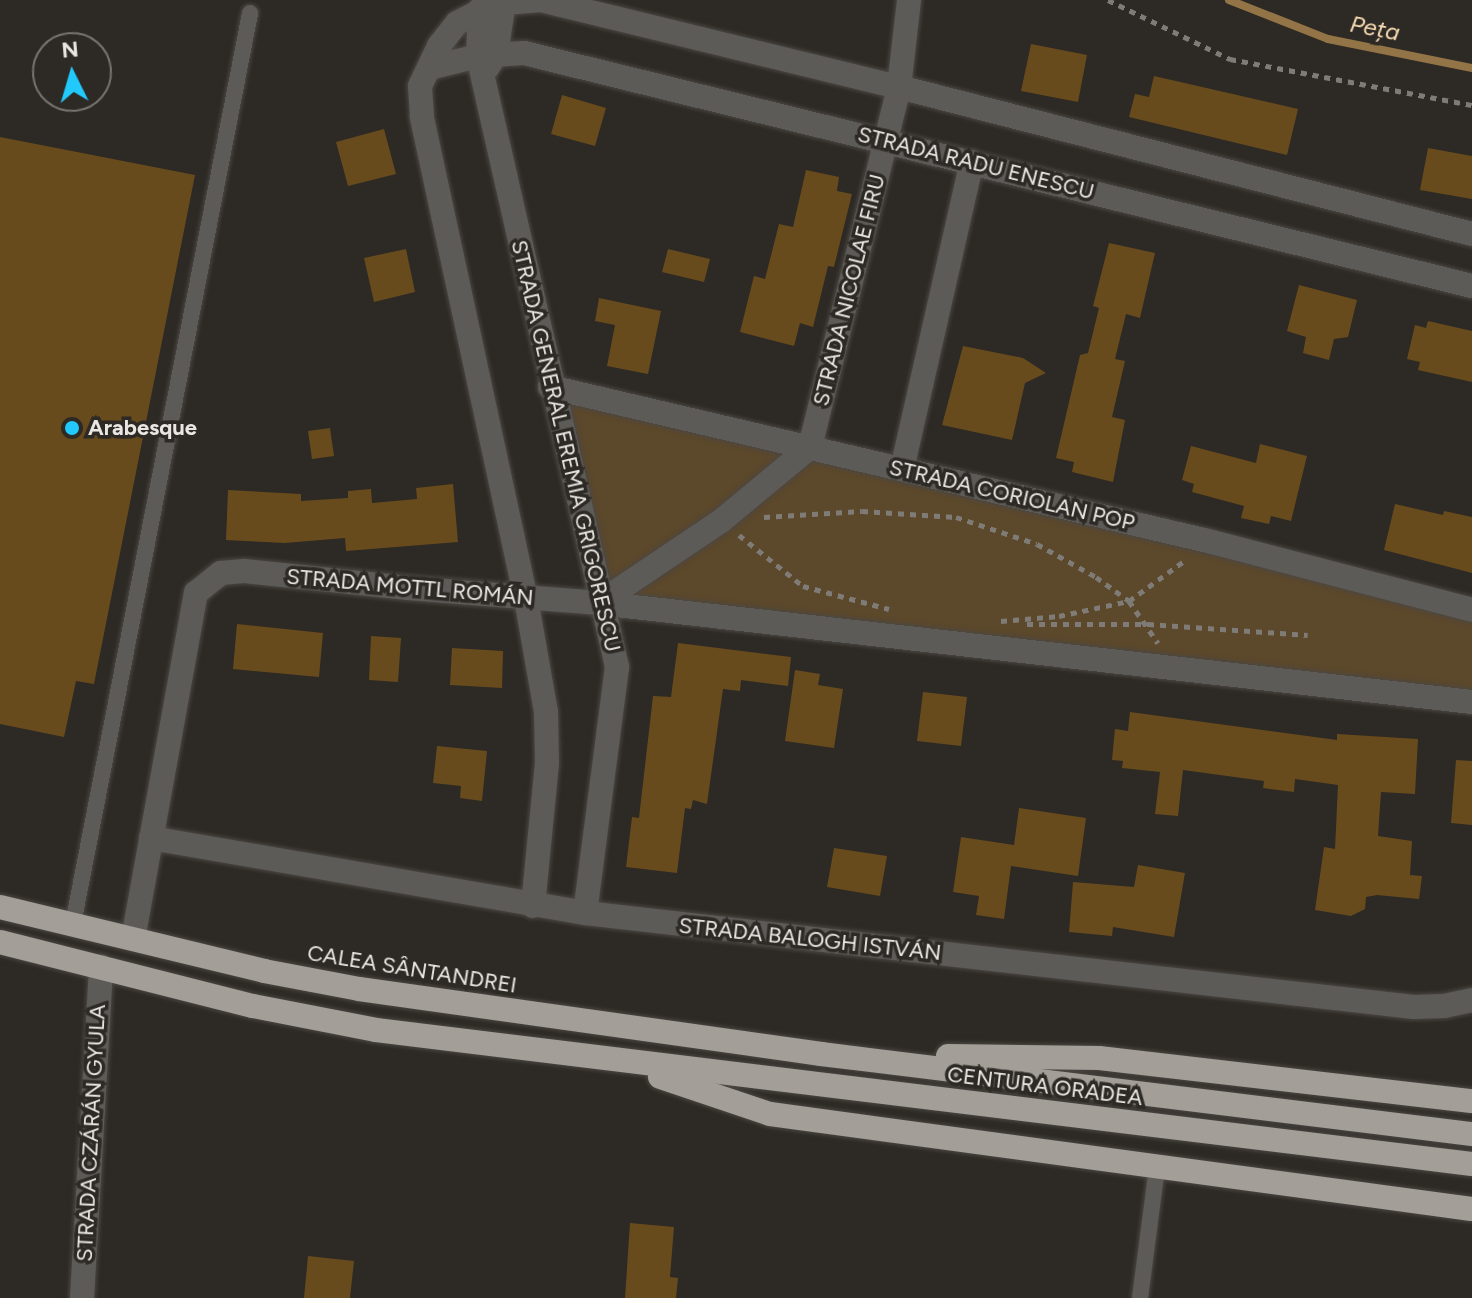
<!DOCTYPE html>
<meta charset="utf-8">
<style>
body{margin:0}
#map{position:relative;width:1472px;height:1298px;overflow:hidden;background:#2d2924;font-family:Figtree,sans-serif}
div>[style]{position:absolute}
[style*='--x']{left:calc(var(--x)*1px);top:calc(var(--y)*1px);width:calc(var(--w)*1px);rotate:calc(var(--a)*1deg)}
.green>*{inset:0;background:#5c482b}
.stream>*{height:8px;margin:-4px;padding:0 4px;transform-origin:4px;border-radius:4px;background:#937447}
.building>*{inset:0;background:#684b1d}
.path>*{height:5px;margin-top:-2.5px;transform-origin:0;background:repeating-linear-gradient(90deg,#7f7b77 0 6px,transparent 0 12px)}
.roads{filter:drop-shadow(0 0 2px #4b4743) drop-shadow(0 0 2px #4b4743)}
.lane>*{height:16px;margin:-8px;padding:0 8px;transform-origin:8px;border-radius:8px;background:#5d5b58}
.street>*{height:24px;margin:-12px;padding:0 12px;transform-origin:12px;border-radius:12px;background:#5d5b58}
.highway>*{height:24px;margin:-12px;padding:0 12px;transform-origin:12px;border-radius:12px;background:#a39e98}
.dots>*{width:22px;height:22px;translate:-50% -50%;box-sizing:border-box;border:4px solid #2d2924;border-radius:50%}
span{translate:-50% -50%;white-space:nowrap;text-align:center;line-height:1.15;-webkit-text-stroke:7px #2d2924;paint-order:stroke}
.street-label{font-size:22px;color:#e9e6e3}
.poi-label{font-size:22px;color:#e9e6e3;font-weight:700}
.left{translate:0 -50%;text-align:left}
.water-label{font-size:24px;color:#f9dcb4;font-style:italic}
.north{position:absolute;left:32px;top:32px;width:80px;height:80px;box-sizing:border-box;background:#2d2924;border:2px solid #787570;border-radius:50%;rotate:355deg;font-size:22px;font-weight:700;line-height:32px;text-align:center;color:#e9e6e3}
.north::after{content:'';display:block;margin:auto;width:28px;height:36px;background:#22c9fd;clip-path:polygon(50% 0,100% 100%,50% 72%,0 100%)}
</style>
<div id="map">
<div class="green">
<i style="clip-path:polygon(550px 387px,1472px 610px,1472px 702px,599px 603px)"></i>
</div>
<div class="stream">
<i style="--x:1229;--y:0;--w:106;--a:21.5"></i>
<i style="--x:1328;--y:39;--w:147;--a:11.4"></i>
</div>
<div class="building">
<i style="clip-path:polygon(1031px 44px,1087px 55px,1078px 102px,1021px 91px)"></i>
<i style="clip-path:polygon(1154px 76px,1298px 109px,1287px 155px,1129px 117px,1135px 94px,1149px 97px)"></i>
<i style="clip-path:polygon(562px 95px,606px 108px,595px 146px,551px 134px)"></i>
<i style="clip-path:polygon(384px 129px,396px 174px,348px 186px,336px 142px)"></i>
<i style="clip-path:polygon(0 137px,195px 175px,94px 684px,76px 681px,64px 737px,0 724px)"></i>
<i style="clip-path:polygon(1428px 148px,1472px 156px,1472px 199px,1420px 190px)"></i>
<i style="clip-path:polygon(806px 170px,839px 177px,837px 191px,852px 194px,834px 267px,828px 266px,813px 327px,800px 323px,794px 346px,740px 332px,754px 276px,765px 279px,779px 224px,793px 227px)"></i>
<i style="clip-path:polygon(1109px 243px,1155px 253px,1140px 318px,1126px 314px,1115px 359px,1125px 361px,1112px 417px,1125px 420px,1113px 482px,1072px 472px,1074px 462px,1056px 458px,1080px 355px,1088px 353px,1099px 308px,1093px 306px)"></i>
<i style="clip-path:polygon(406px 249px,415px 292px,374px 302px,364px 258px)"></i>
<i style="clip-path:polygon(668px 249px,710px 259px,704px 282px,662px 272px)"></i>
<i style="clip-path:polygon(1299px 285px,1357px 300px,1348px 337px,1334px 339px,1329px 360px,1303px 353px,1306px 337px,1287px 331px)"></i>
<i style="clip-path:polygon(599px 298px,661px 311px,648px 374px,607px 366px,615px 325px,595px 321px)"></i>
<i style="clip-path:polygon(1428px 321px,1472px 331px,1472px 382px,1418px 370px,1420px 362px,1407px 359px,1415px 325px,1426px 328px)"></i>
<i style="clip-path:polygon(963px 346px,1023px 358px,1046px 373px,1025px 383px,1012px 440px,942px 425px)"></i>
<i style="clip-path:polygon(330px 428px,334px 456px,312px 459px,308px 431px)"></i>
<i style="clip-path:polygon(1260px 444px,1307px 456px,1291px 521px,1271px 516px,1269px 524px,1241px 518px,1244px 506px,1192px 492px,1194px 484px,1182px 480px,1191px 446px,1256px 463px)"></i>
<i style="clip-path:polygon(453px 484px,458px 542px,346px 551px,345px 538px,285px 543px,226px 540px,228px 490px,301px 494px,301px 501px,348px 498px,348px 491px,371px 489px,372px 503px,417px 499px,416px 488px)"></i>
<i style="clip-path:polygon(1395px 504px,1443px 515px,1444px 511px,1472px 517px,1472px 573px,1384px 550px)"></i>
<i style="clip-path:polygon(237px 624px,323px 633px,319px 677px,233px 669px)"></i>
<i style="clip-path:polygon(371px 636px,401px 638px,398px 682px,369px 680px)"></i>
<i style="clip-path:polygon(678px 643px,791px 657px,788px 686px,741px 680px,740px 691px,723px 689px,707px 804px,693px 800px,691px 809px,685px 808px,677px 873px,626px 867px,632px 817px,639px 818px,653px 696px,671px 697px)"></i>
<i style="clip-path:polygon(452px 648px,503px 651px,502px 688px,450px 685px)"></i>
<i style="clip-path:polygon(795px 670px,820px 674px,818px 685px,843px 689px,834px 748px,785px 741px)"></i>
<i style="clip-path:polygon(923px 692px,967px 697px,961px 746px,917px 741px)"></i>
<i style="clip-path:polygon(1130px 712px,1337px 740px,1337px 734px,1418px 739px,1415px 794px,1381px 792px,1378px 836px,1412px 841px,1410px 875px,1422px 876px,1419px 899px,1377px 895px,1366px 897px,1365px 909px,1351px 916px,1315px 910px,1324px 847px,1335px 849px,1338px 785px,1295px 779px,1294px 792px,1263px 788px,1264px 781px,1183px 770px,1178px 816px,1155px 814px,1160px 772px,1122px 768px,1123px 761px,1112px 760px,1115px 729px,1128px 731px)"></i>
<i style="clip-path:polygon(437px 746px,487px 751px,482px 801px,460px 798px,461px 786px,433px 783px)"></i>
<i style="clip-path:polygon(1456px 760px,1472px 761px,1472px 825px,1451px 823px)"></i>
<i style="clip-path:polygon(1019px 808px,1086px 818px,1078px 876px,1011px 866px,1004px 919px,976px 915px,979px 896px,953px 892px,961px 837px,1014px 845px)"></i>
<i style="clip-path:polygon(834px 848px,887px 856px,880px 896px,827px 887px)"></i>
<i style="clip-path:polygon(1138px 865px,1185px 873px,1174px 937px,1113px 927px,1112px 936px,1069px 932px,1073px 882px,1134px 887px)"></i>
<i style="clip-path:polygon(630px 1223px,674px 1227px,670px 1277px,678px 1278px,676px 1298px,625px 1298px)"></i>
<i style="clip-path:polygon(308px 1256px,354px 1261px,350px 1298px,304px 1298px)"></i>
</div>
<div class="path">
<i style="--x:1108;--y:0;--w:136;--a:25.8"></i>
<i style="--x:1230;--y:59;--w:246;--a:10.8"></i>
<i style="--x:764;--y:517;--w:98;--a:-3.5"></i>
<i style="--x:862;--y:511;--w:94;--a:3.7"></i>
<i style="--x:956;--y:517;--w:85;--a:18.4"></i>
<i style="--x:1037;--y:544;--w:68;--a:29.2"></i>
<i style="--x:1096;--y:577;--w:41;--a:36"></i>
<i style="--x:1129;--y:601;--w:51;--a:55.4"></i>
<i style="--x:739;--y:535;--w:82;--a:38.6"></i>
<i style="--x:803;--y:586;--w:89;--a:15"></i>
<i style="--x:1001;--y:621;--w:58;--a:-4.9"></i>
<i style="--x:1059;--y:616;--w:72;--a:-12.1"></i>
<i style="--x:1129;--y:601;--w:68;--a:-36"></i>
<i style="--x:1027;--y:624;--w:121;--a:0"></i>
<i style="--x:1148;--y:624;--w:160;--a:3.9"></i>
</div>
<div class="roads">
<div class="lane">
<i style="--x:73;--y:924;--w:928;--a:-79"></i>
<i style="--x:1140;--y:1298;--w:132;--a:-82.6"></i>
</div>
<div class="street">
<i style="--x:541;--y:0;--w:368;--a:13.7"></i>
<i style="--x:899;--y:87;--w:592;--a:14.39"></i>
<i style="--x:480;--y:9;--w:47;--a:92.4"></i>
<i style="--x:478;--y:56;--w:627;--a:77.18"></i>
<i style="--x:617;--y:667;--w:248;--a:97.4"></i>
<i style="--x:488;--y:67;--w:15;--a:-58"></i>
<i style="--x:496;--y:54;--w:53;--a:-81.3"></i>
<i style="--x:429;--y:68;--w:50;--a:-13.8"></i>
<i style="--x:478;--y:56;--w:46;--a:-3.7"></i>
<i style="--x:524;--y:53;--w:976;--a:13.81"></i>
<i style="--x:550;--y:387;--w:672;--a:13.17"></i>
<i style="--x:1204;--y:540;--w:277;--a:14.6"></i>
<i style="--x:810;--y:447;--w:371;--a:-76.1"></i>
<i style="--x:899;--y:87;--w:88;--a:-83.4"></i>
<i style="--x:902;--y:469;--w:315;--a:-77.2"></i>
<i style="--x:599;--y:603;--w:147;--a:-33.9"></i>
<i style="--x:721;--y:521;--w:116;--a:-39.7"></i>
<i style="--x:151;--y:838;--w:440;--a:9.8"></i>
<i style="--x:585;--y:913;--w:834;--a:6.47"></i>
<i style="--x:1414;--y:1007;--w:30;--a:-2"></i>
<i style="--x:1444;--y:1006;--w:29;--a:-12"></i>
<i style="--x:533;--y:906;--w:144;--a:-84.4"></i>
<i style="--x:547;--y:763;--w:51;--a:-91.1"></i>
<i style="--x:546;--y:712;--w:115;--a:-100"></i>
<i style="--x:526;--y:599;--w:494;--a:-102.2"></i>
<i style="--x:422;--y:116;--w:30;--a:-94"></i>
<i style="--x:420;--y:86;--w:44;--a:-64.6"></i>
<i style="--x:439;--y:46;--w:29;--a:-52"></i>
<i style="--x:457;--y:23;--w:42;--a:-27.2"></i>
<i style="--x:494;--y:4;--w:47;--a:-4.9"></i>
<i style="--x:133;--y:939;--w:352;--a:-79.7"></i>
<i style="--x:196;--y:593;--w:32;--a:-39"></i>
<i style="--x:221;--y:573;--w:23;--a:-5"></i>
<i style="--x:244;--y:571;--w:165;--a:5.9"></i>
<i style="--x:408;--y:588;--w:192;--a:4.5"></i>
<i style="--x:599;--y:603;--w:879;--a:6.47"></i>
<i style="--x:82;--y:1298;--w:332;--a:-86.7"></i>
</div>
<div class="highway">
<i style="--x:0;--y:907;--w:272;--a:13.6"></i>
<i style="--x:264;--y:971;--w:97;--a:10.7"></i>
<i style="--x:359;--y:989;--w:467;--a:8"></i>
<i style="--x:821;--y:1054;--w:656;--a:7.01"></i>
<i style="--x:0;--y:942;--w:261;--a:14.2"></i>
<i style="--x:253;--y:1006;--w:125;--a:11"></i>
<i style="--x:376;--y:1030;--w:1104;--a:6.97"></i>
<i style="--x:948;--y:1056;--w:151;--a:0.8"></i>
<i style="--x:1099;--y:1058;--w:375;--a:6.6"></i>
<i style="--x:660;--y:1077;--w:116;--a:18.6"></i>
<i style="--x:770;--y:1114;--w:708;--a:7.71"></i>
</div>
</div>
<div class="dots">
<i style="left:72px;top:428px;background:#22c9fd"></i>
</div>
<div class="street-label">
<span style="left:976px;top:163px;rotate:14deg">STRADA RADU ENESCU</span>
<span style="left:849px;top:290px;rotate:-76deg">STRADA NICOLAE FIRU</span>
<span style="left:566px;top:446px;rotate:77deg">STRADA GENERAL EREMIA GRIGORESCU</span>
<span style="left:1012px;top:495px;rotate:13deg">STRADA CORIOLAN POP</span>
<span style="left:410px;top:587px;rotate:5deg">STRADA MOTTL ROMÁN</span>
<span style="left:810px;top:939px;rotate:6deg">STRADA BALOGH ISTVÁN</span>
<span style="left:412px;top:969px;rotate:9deg">CALEA SÂNTANDREI</span>
<span style="left:1045px;top:1086px;rotate:7deg">CENTURA ORADEA</span>
<span style="left:91px;top:1133px;rotate:-87deg">STRADA CZÁRÁN GYULA</span>
</div>
<div class="poi-label">
<span class="left" style="left:88px;top:428px">Arabesque</span>
</div>
<div class="water-label">
<span style="left:1375px;top:28px;rotate:11deg">Peța</span>
</div>
<div class="north">N</div>
</div>
